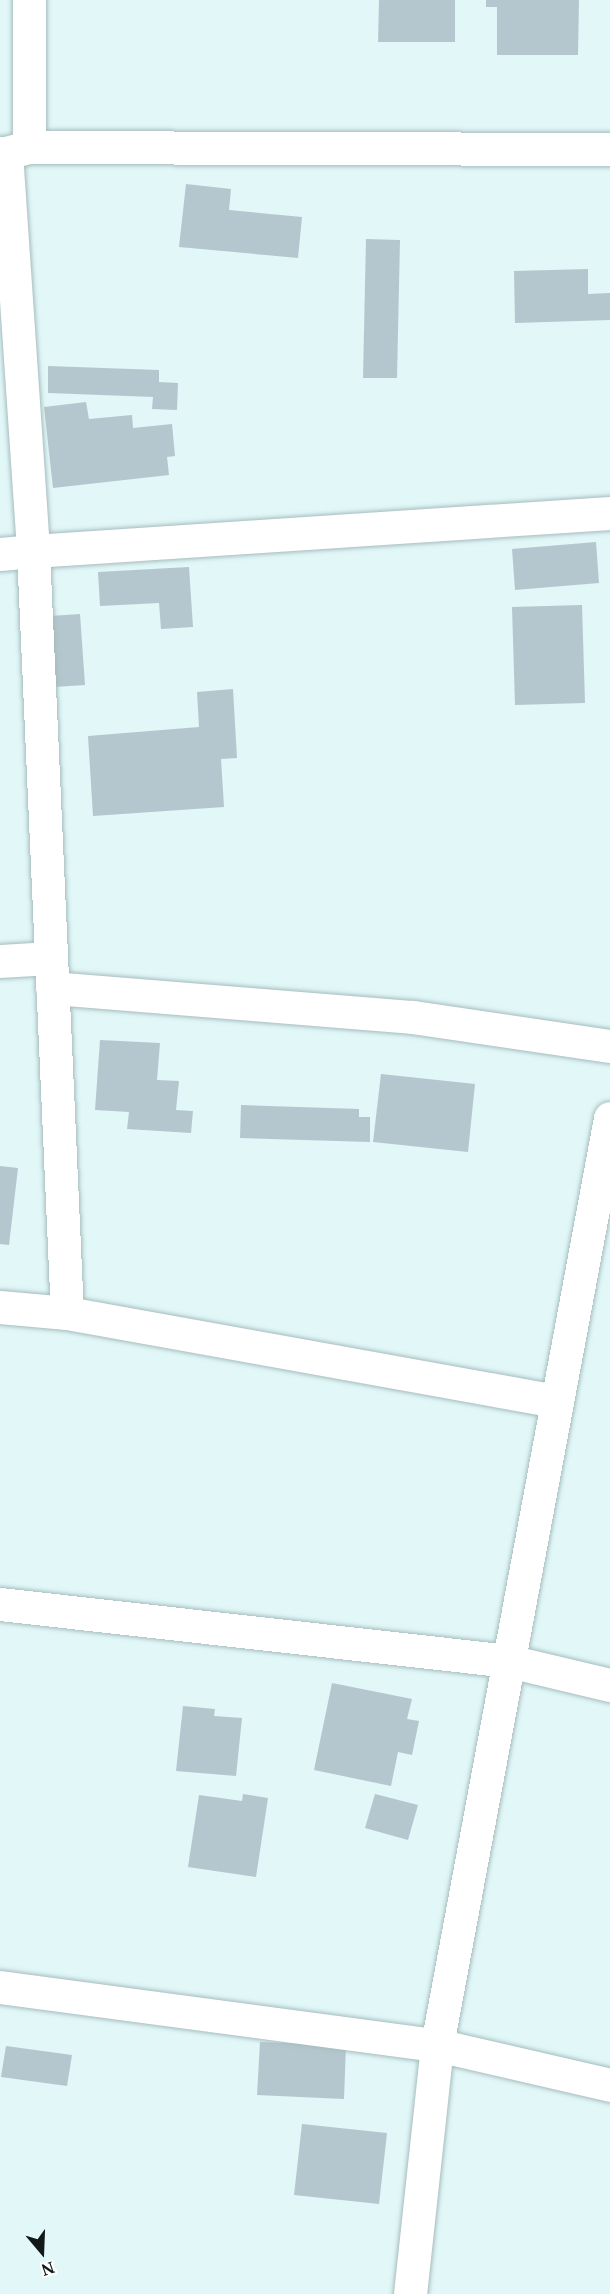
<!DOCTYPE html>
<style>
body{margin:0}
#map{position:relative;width:610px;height:2294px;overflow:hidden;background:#e1f7f8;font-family:"Noto Serif",serif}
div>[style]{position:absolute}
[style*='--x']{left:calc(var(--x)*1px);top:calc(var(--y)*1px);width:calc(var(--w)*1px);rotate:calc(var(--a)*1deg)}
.building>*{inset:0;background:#b4c7ce}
.roads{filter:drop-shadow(0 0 2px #a7bcbd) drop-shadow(0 0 2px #a7bcbd)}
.minor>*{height:33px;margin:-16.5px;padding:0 16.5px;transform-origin:16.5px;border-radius:16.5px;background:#fff}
span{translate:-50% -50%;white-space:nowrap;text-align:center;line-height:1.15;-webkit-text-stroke:6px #fff;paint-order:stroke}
.north{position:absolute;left:12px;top:2222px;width:60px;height:60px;-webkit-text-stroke:4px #fff;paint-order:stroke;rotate:161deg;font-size:16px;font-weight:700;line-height:24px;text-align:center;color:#101818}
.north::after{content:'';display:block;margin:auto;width:21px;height:27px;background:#101818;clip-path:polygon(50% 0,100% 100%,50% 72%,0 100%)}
</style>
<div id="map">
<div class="building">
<i style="clip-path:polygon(379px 0,455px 0,455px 42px,378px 42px)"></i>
<i style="clip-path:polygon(486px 0,579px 0,578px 55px,497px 55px,497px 7px,486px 7px)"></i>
<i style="clip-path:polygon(186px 184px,231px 189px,229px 210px,302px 217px,298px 258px,179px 247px)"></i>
<i style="clip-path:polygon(366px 239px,400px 240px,397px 378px,363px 378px)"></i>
<i style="clip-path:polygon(588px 269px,588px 294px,610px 293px,610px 320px,515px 323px,514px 271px)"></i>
<i style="clip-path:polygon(48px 366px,159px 370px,159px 382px,178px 383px,177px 410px,152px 409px,153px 397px,48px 393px)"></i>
<i style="clip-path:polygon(86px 402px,89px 419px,132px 415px,133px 428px,172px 424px,175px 456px,167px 457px,169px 475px,53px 488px,44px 407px)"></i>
<i style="clip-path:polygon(596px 542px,599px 583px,515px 590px,512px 549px)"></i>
<i style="clip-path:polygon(189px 567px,193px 627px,161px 629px,159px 603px,100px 606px,98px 572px)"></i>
<i style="clip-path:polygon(582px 605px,585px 703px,515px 705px,512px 607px)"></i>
<i style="clip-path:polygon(80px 614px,85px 685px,54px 687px,50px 616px)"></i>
<i style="clip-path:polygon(233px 689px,237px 758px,221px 759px,224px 807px,93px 816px,88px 736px,199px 727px,197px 692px)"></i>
<i style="clip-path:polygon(100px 1040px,160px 1043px,157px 1080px,179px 1081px,176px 1110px,193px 1111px,191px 1133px,127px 1129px,129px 1112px,95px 1110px)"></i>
<i style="clip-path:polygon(381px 1074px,475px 1084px,468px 1152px,373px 1142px)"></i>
<i style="clip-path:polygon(241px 1105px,359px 1109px,359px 1117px,370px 1117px,370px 1142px,240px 1138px)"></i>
<i style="clip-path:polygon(0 1166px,18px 1168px,9px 1245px,0 1244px)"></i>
<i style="clip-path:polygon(332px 1683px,412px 1699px,407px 1719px,419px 1721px,412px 1755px,398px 1752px,391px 1786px,314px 1770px)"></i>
<i style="clip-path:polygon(183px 1706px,215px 1709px,214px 1716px,242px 1718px,236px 1776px,176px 1771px)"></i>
<i style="clip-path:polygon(243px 1794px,268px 1798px,256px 1877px,188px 1867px,199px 1795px,242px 1801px)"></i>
<i style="clip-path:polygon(375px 1794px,418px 1805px,408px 1840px,365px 1828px)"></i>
<i style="clip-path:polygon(260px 2042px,346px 2045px,344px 2099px,257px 2095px)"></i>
<i style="clip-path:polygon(6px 2046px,72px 2055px,67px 2086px,1px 2077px)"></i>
<i style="clip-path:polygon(302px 2124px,387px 2133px,379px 2204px,294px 2195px)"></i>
</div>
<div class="roads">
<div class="minor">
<i style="--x:29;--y:0;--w:147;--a:90"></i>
<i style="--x:0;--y:153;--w:6;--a:0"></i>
<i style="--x:6;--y:153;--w:399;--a:86.1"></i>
<i style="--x:33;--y:551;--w:578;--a:-3.77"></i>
<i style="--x:6;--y:153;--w:24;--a:-15"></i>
<i style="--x:29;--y:147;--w:581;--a:0.2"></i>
<i style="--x:0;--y:554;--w:33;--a:-5"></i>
<i style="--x:33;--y:551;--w:763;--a:87.45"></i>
<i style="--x:0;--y:961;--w:50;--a:-3.4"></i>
<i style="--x:52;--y:988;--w:362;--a:4.6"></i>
<i style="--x:413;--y:1017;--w:199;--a:8.4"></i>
<i style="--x:0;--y:1307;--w:67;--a:5.1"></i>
<i style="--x:67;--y:1313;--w:498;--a:10.2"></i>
<i style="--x:0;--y:1604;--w:512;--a:6.39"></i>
<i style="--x:509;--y:1661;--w:104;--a:13.4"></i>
<i style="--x:0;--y:1987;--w:441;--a:7.6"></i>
<i style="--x:437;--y:2045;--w:178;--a:13"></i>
<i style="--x:410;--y:2294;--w:250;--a:-83.8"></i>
<i style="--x:437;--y:2045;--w:943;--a:-79.43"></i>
</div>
</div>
<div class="north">N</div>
</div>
